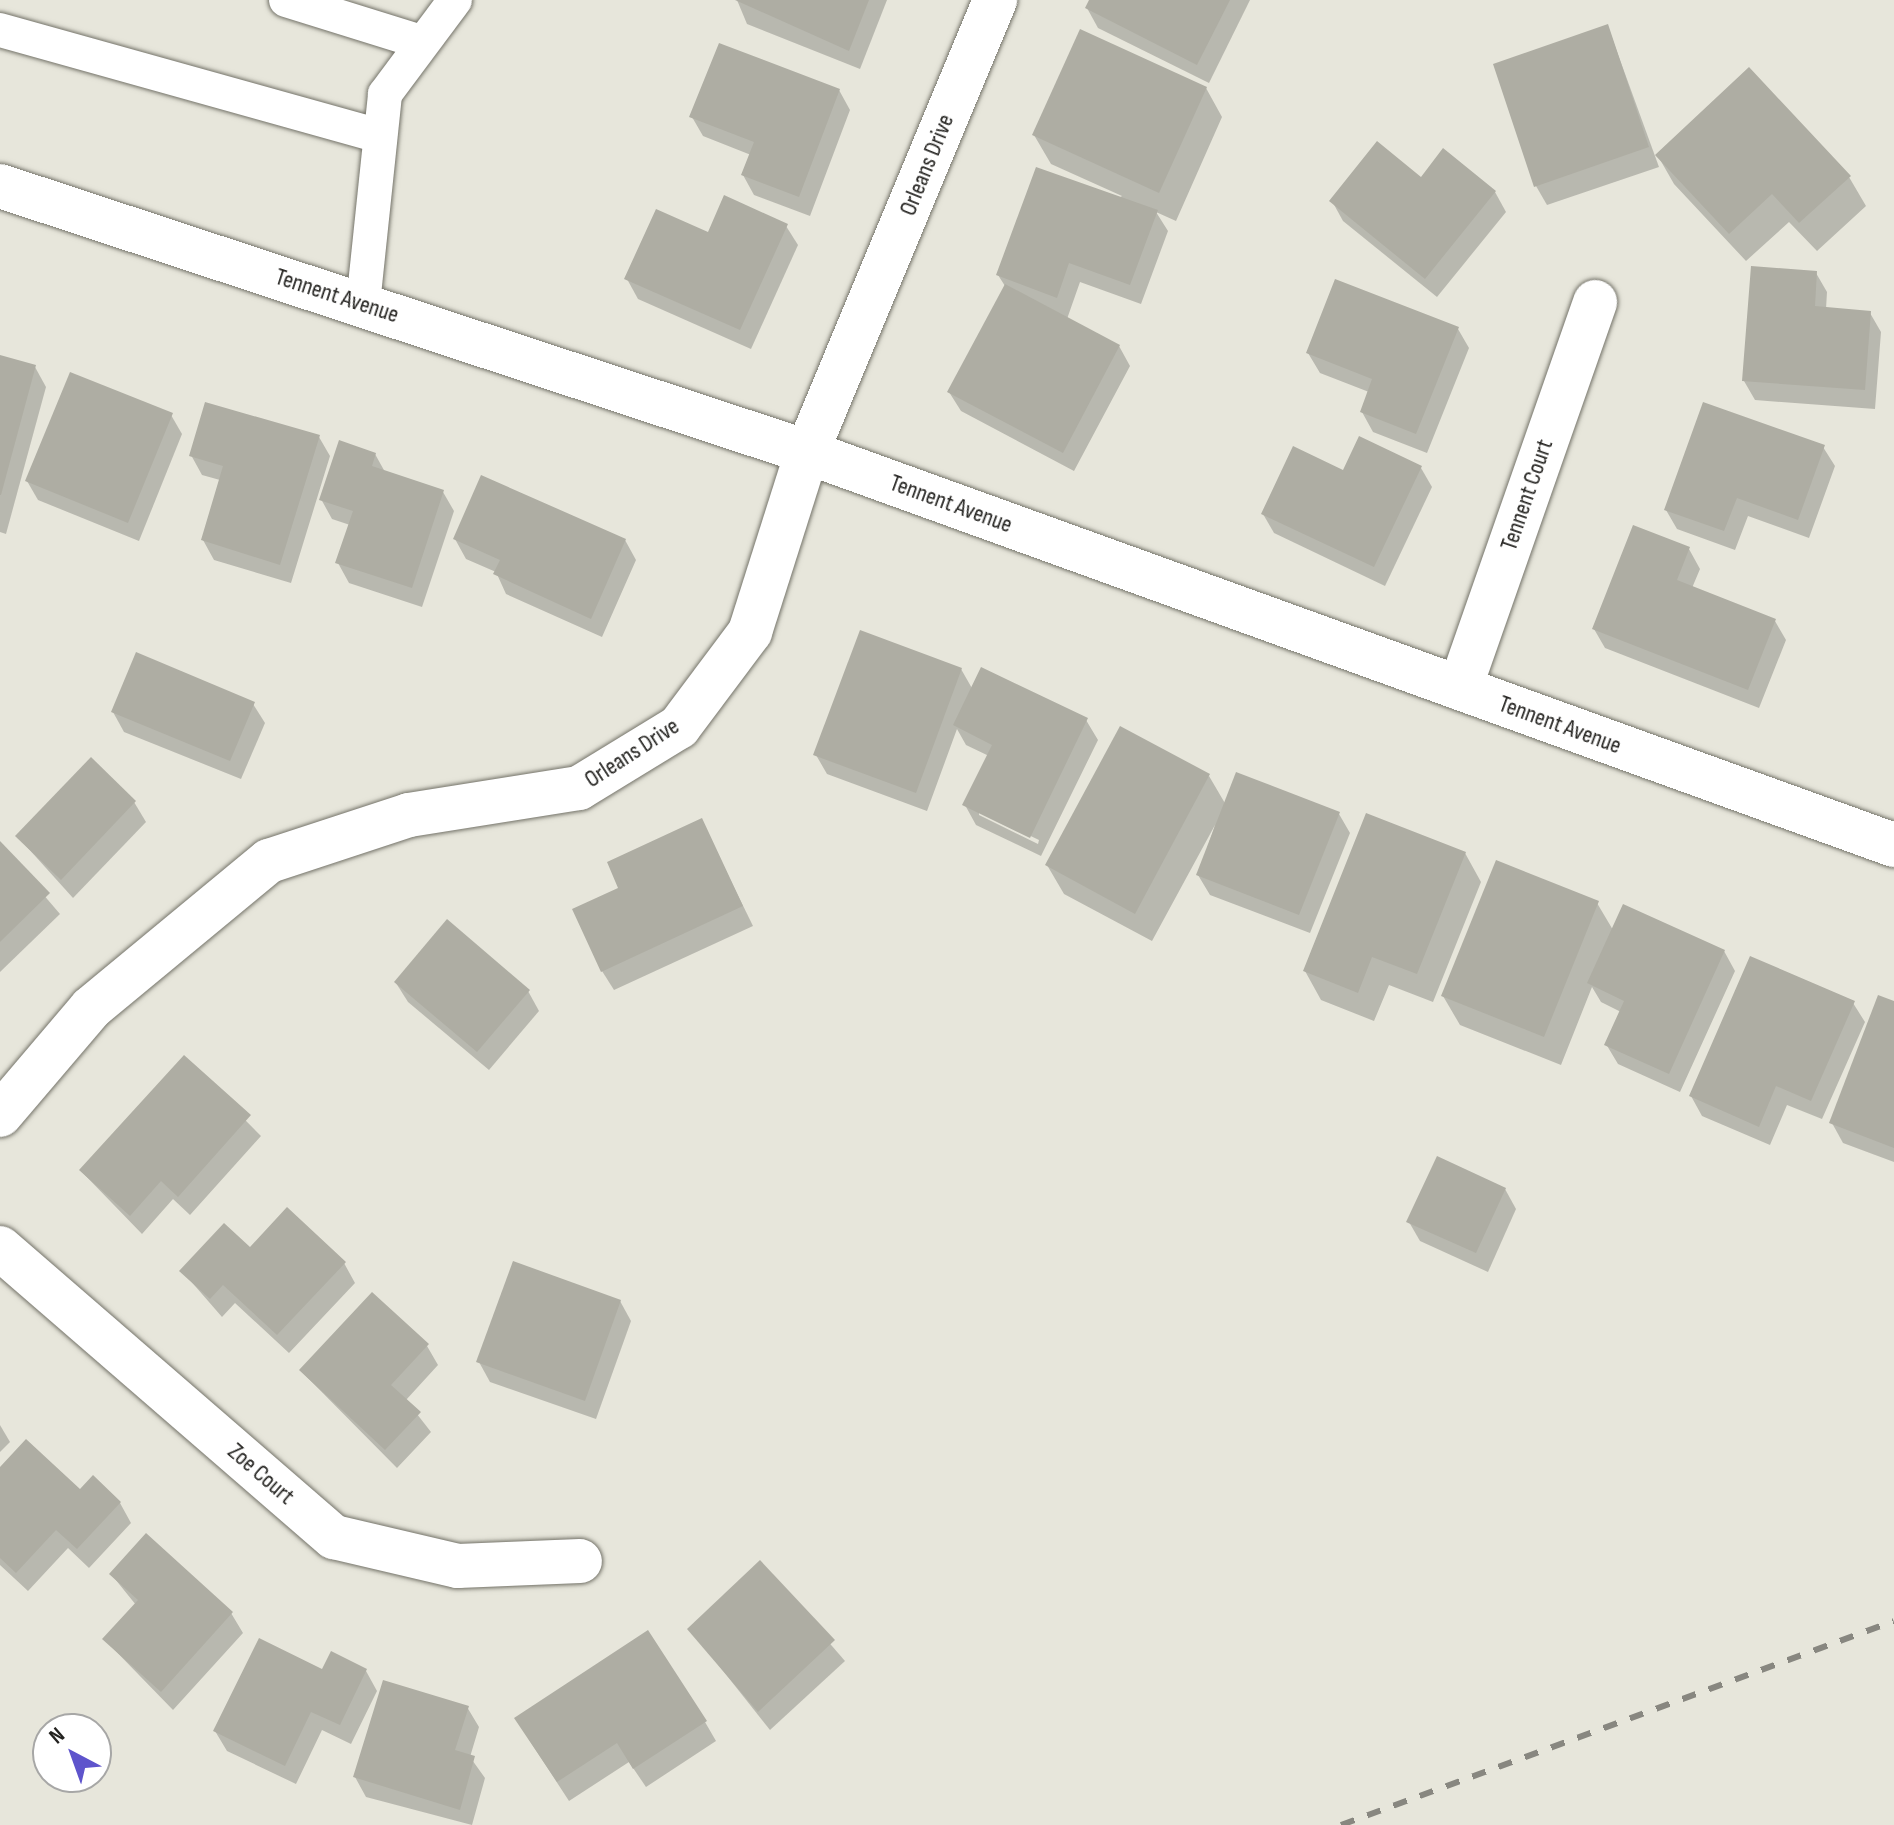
<!DOCTYPE html>
<style>
body{margin:0}
#map{position:relative;width:1894px;height:1825px;overflow:hidden;background:#e7e6db;font-family:"Sofia Sans Condensed",sans-serif}
div>[style]{position:absolute}
[style*='--x']{left:calc(var(--x)*1px);top:calc(var(--y)*1px);width:calc(var(--w)*1px);rotate:calc(var(--a)*1deg)}
.shadow>*{inset:0;background:#0003}
.building>*{inset:0;background:#aeada3}
.roads{filter:drop-shadow(0 0 2px #747369) drop-shadow(0 0 2px #747369)}
.service>*{height:34px;margin:-17px;padding:0 17px;transform-origin:17px;border-radius:17px;background:#fff}
.minor>*{height:44px;margin:-22px;padding:0 22px;transform-origin:22px;border-radius:22px;background:#fff}
.tertiary>*{height:44px;margin:-22px;padding:0 22px;transform-origin:22px;border-radius:22px;background:#fff}
.rail>*{height:6px;margin-top:-3px;transform-origin:0;background:repeating-linear-gradient(90deg,#888780 0 14px,transparent 0 28px)}
span{translate:-50% -50%;white-space:nowrap;text-align:center;line-height:1.15;-webkit-text-stroke:6px #fff;paint-order:stroke}
.street-label{font-size:24px;color:#242320}
.north{position:absolute;left:32px;top:1713px;width:80px;height:80px;box-sizing:border-box;background:#fff;border:2px solid #a7a7a6;border-radius:50%;rotate:319deg;font-size:22px;font-weight:700;line-height:32px;text-align:center;color:#242320}
.north::after{content:'';display:block;margin:auto;width:28px;height:36px;background:#5e54cc;clip-path:polygon(50% 0,100% 100%,50% 72%,0 100%)}
</style>
<div id="map">
<div class="shadow">
<i style="clip-path:polygon(737px 0,887px 0,860px 69px,747px 24px)"></i>
<i style="clip-path:polygon(1091px 0,1250px 0,1209px 83px,1098px 28px,1087px 8px)"></i>
<i style="clip-path:polygon(1608px 27px,1659px 167px,1547px 205px,1536px 186px)"></i>
<i style="clip-path:polygon(1206px 88px,1222px 117px,1176px 221px,1156px 212px,1168px 231px,1141px 304px,1080px 282px,1067px 319px,1119px 346px,1130px 366px,1074px 471px,961px 411px,949px 392px,1005px 286px,998px 275px,1122px 196px,1051px 164px,1034px 135px)"></i>
<i style="clip-path:polygon(839px 90px,850px 110px,810px 216px,754px 195px,743px 175px,751px 155px,703px 136px,692px 117px)"></i>
<i style="clip-path:polygon(1658px 156px,1849px 177px,1866px 206px,1817px 251px,1789px 222px,1746px 261px,1674px 184px)"></i>
<i style="clip-path:polygon(1421px 180px,1495px 192px,1506px 212px,1437px 297px,1343px 221px,1332px 201px)"></i>
<i style="clip-path:polygon(786px 226px,798px 245px,751px 349px,638px 299px,627px 279px,709px 234px)"></i>
<i style="clip-path:polygon(1816px 273px,1827px 292px,1826px 309px,1870px 313px,1881px 332px,1875px 409px,1755px 400px,1744px 381px)"></i>
<i style="clip-path:polygon(1458px 329px,1469px 348px,1427px 453px,1373px 432px,1362px 412px,1369px 392px,1320px 373px,1308px 353px)"></i>
<i style="clip-path:polygon(0 357px,35px 367px,46px 387px,6px 534px,0 532px)"></i>
<i style="clip-path:polygon(171px 415px,182px 434px,139px 541px,38px 500px,27px 481px)"></i>
<i style="clip-path:polygon(319px 437px,330px 456px,291px 583px,214px 560px,203px 540px,220px 480px,202px 475px,191px 455px)"></i>
<i style="clip-path:polygon(1823px 447px,1835px 466px,1809px 538px,1748px 516px,1735px 550px,1677px 529px,1666px 510px)"></i>
<i style="clip-path:polygon(375px 454px,385px 472px,443px 492px,454px 511px,422px 607px,349px 583px,338px 563px,350px 525px,332px 519px,321px 499px)"></i>
<i style="clip-path:polygon(1421px 468px,1432px 487px,1385px 586px,1274px 533px,1263px 514px)"></i>
<i style="clip-path:polygon(455px 539px,625px 540px,636px 560px,602px 637px,506px 594px,496px 572px,466px 559px)"></i>
<i style="clip-path:polygon(1689px 549px,1700px 569px,1692px 588px,1775px 621px,1786px 640px,1759px 708px,1605px 648px,1594px 629px)"></i>
<i style="clip-path:polygon(evenodd,961px 669px,973px 690px,1086px 720px,1098px 740px,1041px 856px,976px 825px,965px 805px,989px 756px,966px 745px,957px 729px,927px 811px,827px 774px,816px 755px,961px 669px,979px 811px,1039px 840px,1038px 844px,979px 815px,979px 811px)"></i>
<i style="clip-path:polygon(253px 704px,265px 723px,241px 779px,124px 732px,113px 712px)"></i>
<i style="clip-path:polygon(1209px 776px,1226px 805px,1339px 814px,1350px 833px,1310px 933px,1210px 895px,1198px 875px,1215px 825px,1152px 941px,1064px 894px,1047px 865px)"></i>
<i style="clip-path:polygon(134px 802px,146px 822px,73px 898px,18px 837px)"></i>
<i style="clip-path:polygon(701px 820px,753px 926px,614px 990px,602px 971px,621px 888px)"></i>
<i style="clip-path:polygon(0 844px,60px 914px,0 972px)"></i>
<i style="clip-path:polygon(1465px 853px,1481px 882px,1433px 1002px,1389px 985px,1374px 1021px,1321px 1000px,1305px 971px)"></i>
<i style="clip-path:polygon(1597px 903px,1613px 930px,1724px 951px,1735px 971px,1680px 1092px,1618px 1064px,1606px 1044px,1621px 1012px,1601px 1002px,1592px 987px,1561px 1065px,1460px 1025px,1443px 996px)"></i>
<i style="clip-path:polygon(396px 983px,528px 991px,539px 1011px,489px 1070px,408px 1002px)"></i>
<i style="clip-path:polygon(1853px 1003px,1865px 1022px,1822px 1119px,1787px 1105px,1770px 1145px,1702px 1116px,1691px 1096px)"></i>
<i style="clip-path:polygon(1894px 1003px,1894px 1162px,1843px 1143px,1832px 1123px)"></i>
<i style="clip-path:polygon(184px 1058px,261px 1136px,190px 1215px,173px 1199px,142px 1234px,81px 1171px)"></i>
<i style="clip-path:polygon(1505px 1189px,1516px 1209px,1488px 1272px,1420px 1241px,1409px 1222px)"></i>
<i style="clip-path:polygon(250px 1250px,344px 1263px,355px 1283px,289px 1353px,235px 1303px,222px 1317px,182px 1271px)"></i>
<i style="clip-path:polygon(620px 1301px,631px 1321px,596px 1419px,490px 1382px,479px 1362px)"></i>
<i style="clip-path:polygon(427px 1346px,438px 1365px,406px 1400px,431px 1432px,397px 1468px,301px 1371px)"></i>
<i style="clip-path:polygon(0 1425px,10px 1442px,0 1452px)"></i>
<i style="clip-path:polygon(0 1470px,120px 1503px,131px 1523px,89px 1568px,68px 1548px,28px 1591px,0 1565px)"></i>
<i style="clip-path:polygon(760px 1563px,845px 1661px,770px 1730px,690px 1629px)"></i>
<i style="clip-path:polygon(111px 1574px,231px 1613px,243px 1633px,173px 1710px,104px 1639px,136px 1605px)"></i>
<i style="clip-path:polygon(332px 1654px,366px 1671px,377px 1691px,351px 1744px,322px 1730px,296px 1784px,227px 1751px,215px 1731px,323px 1672px)"></i>
<i style="clip-path:polygon(467px 1707px,479px 1727px,470px 1757px,485px 1778px,472px 1825px,366px 1797px,355px 1777px)"></i>
<i style="clip-path:polygon(705px 1722px,716px 1741px,646px 1787px,629px 1762px,569px 1801px,528px 1738px)"></i>
</div>
<div class="building">
<i style="clip-path:polygon(735px 0,869px 0,849px 51px)"></i>
<i style="clip-path:polygon(1089px 0,1230px 0,1197px 65px,1085px 8px)"></i>
<i style="clip-path:polygon(1608px 24px,1649px 147px,1534px 187px,1493px 64px)"></i>
<i style="clip-path:polygon(1080px 29px,1207px 87px,1159px 193px,1032px 135px)"></i>
<i style="clip-path:polygon(719px 43px,840px 89px,799px 197px,741px 175px,754px 142px,689px 117px)"></i>
<i style="clip-path:polygon(1749px 67px,1851px 176px,1799px 223px,1772px 194px,1729px 234px,1655px 155px)"></i>
<i style="clip-path:polygon(1377px 141px,1421px 177px,1443px 148px,1496px 191px,1425px 279px,1329px 201px)"></i>
<i style="clip-path:polygon(1036px 167px,1158px 210px,1130px 285px,1069px 263px,1057px 298px,996px 275px)"></i>
<i style="clip-path:polygon(724px 195px,788px 224px,740px 330px,624px 279px,656px 209px,708px 232px)"></i>
<i style="clip-path:polygon(1751px 266px,1817px 271px,1815px 306px,1871px 311px,1865px 390px,1742px 381px)"></i>
<i style="clip-path:polygon(1335px 279px,1459px 327px,1416px 434px,1360px 412px,1372px 379px,1306px 353px)"></i>
<i style="clip-path:polygon(1005px 284px,1120px 345px,1063px 453px,947px 392px)"></i>
<i style="clip-path:polygon(0 355px,36px 365px,1px 495px,0 495px)"></i>
<i style="clip-path:polygon(70px 372px,173px 413px,128px 523px,25px 481px)"></i>
<i style="clip-path:polygon(205px 402px,320px 435px,280px 565px,201px 540px,223px 466px,189px 456px)"></i>
<i style="clip-path:polygon(1703px 402px,1825px 445px,1798px 520px,1737px 498px,1724px 531px,1664px 510px)"></i>
<i style="clip-path:polygon(1359px 436px,1422px 466px,1374px 567px,1261px 514px,1293px 446px,1343px 470px)"></i>
<i style="clip-path:polygon(339px 440px,376px 453px,372px 466px,444px 490px,412px 588px,335px 563px,353px 511px,319px 500px)"></i>
<i style="clip-path:polygon(481px 475px,626px 539px,591px 619px,493px 574px,500px 560px,453px 539px)"></i>
<i style="clip-path:polygon(1633px 525px,1690px 547px,1677px 580px,1776px 619px,1748px 690px,1592px 629px)"></i>
<i style="clip-path:polygon(860px 630px,962px 668px,916px 793px,813px 755px)"></i>
<i style="clip-path:polygon(136px 652px,255px 702px,230px 761px,111px 712px)"></i>
<i style="clip-path:polygon(981px 667px,1088px 718px,1030px 838px,962px 805px,992px 745px,953px 725px)"></i>
<i style="clip-path:polygon(1120px 726px,1210px 774px,1135px 914px,1045px 865px)"></i>
<i style="clip-path:polygon(91px 757px,136px 801px,61px 880px,15px 836px)"></i>
<i style="clip-path:polygon(1236px 772px,1340px 812px,1299px 915px,1196px 875px)"></i>
<i style="clip-path:polygon(1366px 813px,1466px 852px,1417px 974px,1372px 957px,1358px 993px,1303px 971px)"></i>
<i style="clip-path:polygon(702px 818px,743px 906px,601px 972px,572px 909px,618px 888px,607px 862px)"></i>
<i style="clip-path:polygon(0 841px,50px 893px,0 942px)"></i>
<i style="clip-path:polygon(1496px 860px,1599px 901px,1544px 1037px,1441px 996px)"></i>
<i style="clip-path:polygon(1623px 904px,1725px 950px,1669px 1074px,1604px 1045px,1624px 1001px,1587px 983px)"></i>
<i style="clip-path:polygon(447px 919px,530px 990px,477px 1052px,394px 982px)"></i>
<i style="clip-path:polygon(1750px 956px,1855px 1001px,1811px 1101px,1776px 1086px,1759px 1127px,1689px 1096px)"></i>
<i style="clip-path:polygon(1878px 995px,1894px 1001px,1894px 1148px,1829px 1123px)"></i>
<i style="clip-path:polygon(184px 1055px,251px 1115px,178px 1197px,161px 1181px,130px 1216px,79px 1170px)"></i>
<i style="clip-path:polygon(1437px 1156px,1506px 1188px,1476px 1253px,1406px 1222px)"></i>
<i style="clip-path:polygon(287px 1207px,346px 1262px,277px 1335px,223px 1285px,210px 1299px,179px 1271px,224px 1223px,250px 1247px)"></i>
<i style="clip-path:polygon(513px 1261px,621px 1300px,585px 1401px,476px 1362px)"></i>
<i style="clip-path:polygon(372px 1292px,429px 1344px,391px 1385px,421px 1412px,385px 1450px,299px 1370px)"></i>
<i style="clip-path:polygon(26px 1439px,80px 1489px,93px 1475px,121px 1502px,77px 1549px,56px 1530px,16px 1573px,0 1558px,0 1467px)"></i>
<i style="clip-path:polygon(146px 1533px,233px 1612px,161px 1692px,102px 1639px,138px 1600px,109px 1574px)"></i>
<i style="clip-path:polygon(760px 1560px,835px 1640px,758px 1712px,687px 1629px)"></i>
<i style="clip-path:polygon(648px 1630px,707px 1721px,633px 1769px,617px 1743px,557px 1782px,514px 1718px)"></i>
<i style="clip-path:polygon(259px 1638px,322px 1669px,331px 1651px,367px 1669px,340px 1725px,311px 1712px,285px 1766px,213px 1731px)"></i>
<i style="clip-path:polygon(383px 1680px,469px 1706px,455px 1750px,475px 1756px,460px 1810px,353px 1777px)"></i>
</div>
<div class="roads">
<div class="service">
<i style="--x:286;--y:0;--w:138;--a:17.3"></i>
<i style="--x:0;--y:30;--w:390;--a:15.6"></i>
<i style="--x:363;--y:304;--w:211;--a:-84"></i>
<i style="--x:385;--y:94;--w:117;--a:-53.3"></i>
</div>
<div class="minor">
<i style="--x:1460;--y:688;--w:409;--a:-70.7"></i>
<i style="--x:0;--y:1115;--w:140;--a:-49.6"></i>
<i style="--x:91;--y:1008;--w:231;--a:-39.6"></i>
<i style="--x:269;--y:861;--w:147;--a:-18.2"></i>
<i style="--x:409;--y:815;--w:172;--a:-9"></i>
<i style="--x:579;--y:788;--w:117;--a:-31.4"></i>
<i style="--x:679;--y:727;--w:119;--a:-53.2"></i>
<i style="--x:750;--y:632;--w:189;--a:-72.4"></i>
<i style="--x:807;--y:452;--w:490;--a:-67.4"></i>
<i style="--x:0;--y:1248;--w:442;--a:40.9"></i>
<i style="--x:334;--y:1537;--w:127;--a:13.2"></i>
<i style="--x:458;--y:1566;--w:122;--a:-2.3"></i>
</div>
<div class="tertiary">
<i style="--x:0;--y:186;--w:850;--a:18.24"></i>
<i style="--x:807;--y:452;--w:1156;--a:19.88"></i>
</div>
</div>
<div class="rail">
<i style="--x:1341;--y:1825;--w:589;--a:-20.25"></i>
</div>
<div class="street-label">
<span style="left:927px;top:165px;rotate:-68deg">Orleans Drive</span>
<span style="left:337px;top:296px;rotate:18deg">Tennent Avenue</span>
<span style="left:1527px;top:495px;rotate:-71deg">Tennent Court</span>
<span style="left:951px;top:504px;rotate:20deg">Tennent Avenue</span>
<span style="left:1560px;top:725px;rotate:20deg">Tennent Avenue</span>
<span style="left:632px;top:753px;rotate:-33deg">Orleans Drive</span>
<span style="left:261px;top:1474px;rotate:41deg">Zoe Court</span>
</div>
<div class="north">N</div>
</div>
